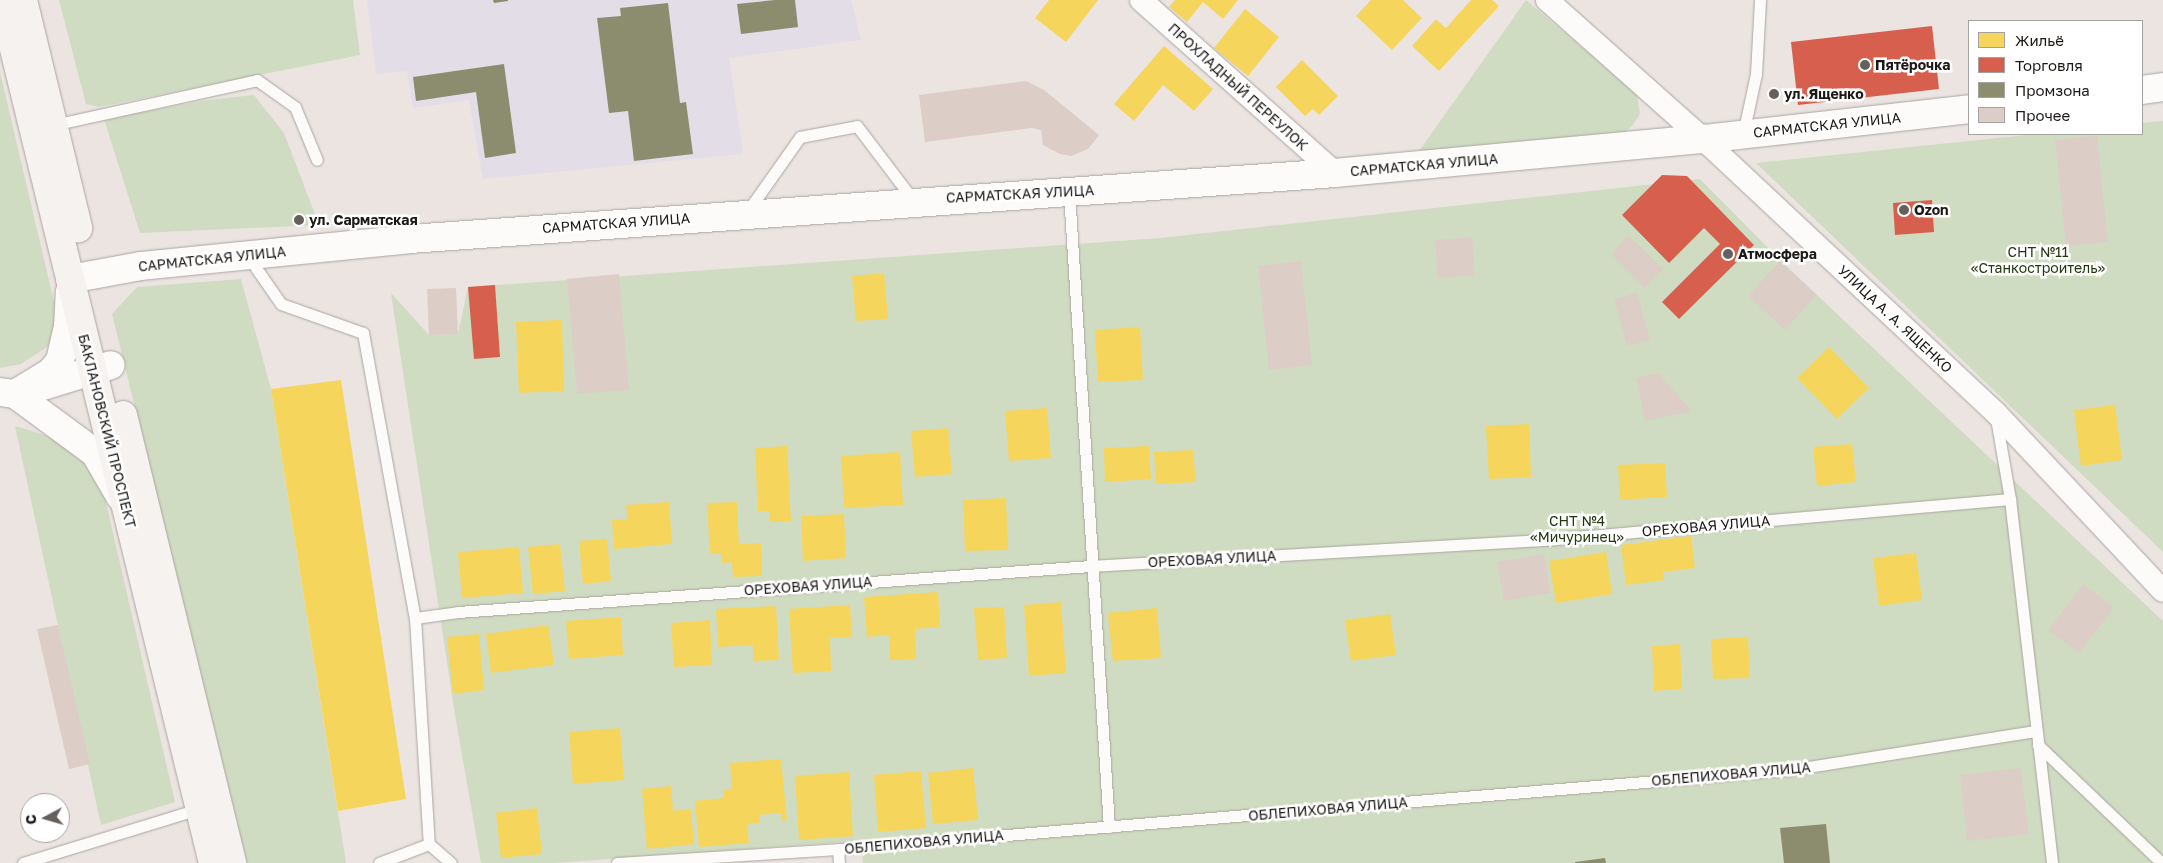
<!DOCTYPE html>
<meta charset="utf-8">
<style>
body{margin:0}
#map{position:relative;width:2163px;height:863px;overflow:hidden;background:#ebe4e1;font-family:"Golos Text",sans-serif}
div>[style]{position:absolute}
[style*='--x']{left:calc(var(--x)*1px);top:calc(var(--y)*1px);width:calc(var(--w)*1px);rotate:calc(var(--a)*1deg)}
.industrial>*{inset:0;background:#e3dde8}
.green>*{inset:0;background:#d0dcc1}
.homes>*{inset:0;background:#f6d55c}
.shops>*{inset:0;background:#d6604d}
.industry>*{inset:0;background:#8c8c6e}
.building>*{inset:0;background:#dccdc6}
.roads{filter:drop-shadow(0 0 1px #aaa5a2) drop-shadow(0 0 1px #aaa5a2)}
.service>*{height:11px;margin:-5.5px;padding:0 5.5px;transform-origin:5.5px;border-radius:5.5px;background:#fcfbfa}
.minor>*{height:22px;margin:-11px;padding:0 11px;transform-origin:11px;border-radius:11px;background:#fcfbfa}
.tertiary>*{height:28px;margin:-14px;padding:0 14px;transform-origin:14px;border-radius:14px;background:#fcfbfa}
.secondary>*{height:28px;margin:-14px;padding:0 14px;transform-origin:14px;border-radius:14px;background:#fcfbfa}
.primary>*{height:28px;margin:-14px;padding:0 14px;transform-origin:14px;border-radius:14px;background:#f6f2ef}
.dots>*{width:14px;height:14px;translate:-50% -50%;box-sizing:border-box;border:2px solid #fff;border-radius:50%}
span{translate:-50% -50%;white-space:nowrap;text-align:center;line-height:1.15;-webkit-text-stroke:5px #fff;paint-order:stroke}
.poi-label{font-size:14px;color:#1d1917;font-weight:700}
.left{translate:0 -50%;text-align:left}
.street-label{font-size:14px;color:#1d1917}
.park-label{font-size:14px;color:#23380f}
.legend{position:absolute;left:1968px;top:20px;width:175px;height:115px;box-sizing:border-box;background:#fff;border:1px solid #a5a3a2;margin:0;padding:6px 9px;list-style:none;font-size:15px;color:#1d1917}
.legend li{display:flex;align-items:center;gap:10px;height:25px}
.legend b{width:25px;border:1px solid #a5a3a2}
.north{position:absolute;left:20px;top:793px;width:50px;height:50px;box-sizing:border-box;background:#fff;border:1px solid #a5a3a2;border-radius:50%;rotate:264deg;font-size:14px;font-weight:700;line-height:20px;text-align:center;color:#1d1917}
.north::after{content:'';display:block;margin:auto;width:18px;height:22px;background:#65605e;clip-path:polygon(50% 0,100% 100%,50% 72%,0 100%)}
</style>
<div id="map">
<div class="industrial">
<i style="clip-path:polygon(367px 0,851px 0,861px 40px,729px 58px,743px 154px,483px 179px,469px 100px,413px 108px,407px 71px,376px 74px)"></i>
</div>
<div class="green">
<i style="clip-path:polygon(59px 0,353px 0,360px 55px,99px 107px,86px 104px)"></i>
<i style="clip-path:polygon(1526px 0,1637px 94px,1640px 114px,1632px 126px,1621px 135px,1604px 137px,1419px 151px)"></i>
<i style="clip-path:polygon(0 72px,60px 327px,47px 347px,21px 364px,0 368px)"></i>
<i style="clip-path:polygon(254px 95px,284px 133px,319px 225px,140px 233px,104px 119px,207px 100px)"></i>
<i style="clip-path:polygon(2163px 121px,2163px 552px,1756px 163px,2037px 134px,2142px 134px,2142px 123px)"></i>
<i style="clip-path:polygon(1700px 179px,1783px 263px,2163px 621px,2163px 863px,863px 863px,860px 841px,555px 863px,481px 863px,455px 715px,391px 293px,429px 335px,458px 334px,468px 287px,1160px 238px)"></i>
<i style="clip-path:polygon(241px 279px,271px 389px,346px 863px,247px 863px,112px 314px,137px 287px)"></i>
<i style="clip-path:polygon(15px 426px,45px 435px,79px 455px,105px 498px,175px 802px,101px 825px)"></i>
</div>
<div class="homes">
<i style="clip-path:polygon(1049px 0,1098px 0,1066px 42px,1035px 18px)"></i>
<i style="clip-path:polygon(1175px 0,1238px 0,1223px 19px,1203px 2px,1187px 22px,1169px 7px)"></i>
<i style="clip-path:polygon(1371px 0,1403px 0,1422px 18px,1392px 50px,1356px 16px)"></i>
<i style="clip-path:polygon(1471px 0,1492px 0,1499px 6px,1439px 71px,1412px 46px,1436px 19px,1446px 28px)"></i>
<i style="clip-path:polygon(1245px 9px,1279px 37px,1248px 76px,1214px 48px)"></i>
<i style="clip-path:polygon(1164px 46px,1213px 89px,1194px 111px,1163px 85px,1134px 121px,1114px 104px)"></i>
<i style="clip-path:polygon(1302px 60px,1338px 96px,1319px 115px,1313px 109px,1305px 116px,1276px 87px)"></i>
<i style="clip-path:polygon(884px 273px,888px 319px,856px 321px,852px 276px)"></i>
<i style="clip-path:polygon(562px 320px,564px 391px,519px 393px,516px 322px)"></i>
<i style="clip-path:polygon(1140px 327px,1143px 380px,1098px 382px,1095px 330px)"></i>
<i style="clip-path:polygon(1829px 347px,1869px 388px,1837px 419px,1797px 378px)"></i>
<i style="clip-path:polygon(341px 380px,406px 799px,338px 811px,271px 389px)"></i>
<i style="clip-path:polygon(2115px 405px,2122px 460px,2081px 466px,2074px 410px)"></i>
<i style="clip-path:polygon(1047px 408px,1051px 458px,1009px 461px,1005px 411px)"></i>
<i style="clip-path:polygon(1529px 424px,1531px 477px,1489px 479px,1486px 426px)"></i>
<i style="clip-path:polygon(948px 428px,952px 474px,915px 477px,911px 431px)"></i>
<i style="clip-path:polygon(1852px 444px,1856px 482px,1817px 486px,1813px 447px)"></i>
<i style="clip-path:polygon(787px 446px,791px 521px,770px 522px,769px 511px,758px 511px,755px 448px)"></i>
<i style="clip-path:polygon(1149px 446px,1151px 479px,1105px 482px,1104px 448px)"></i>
<i style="clip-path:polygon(1193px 450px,1196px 482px,1156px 484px,1154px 452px)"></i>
<i style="clip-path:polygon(900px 452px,903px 505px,844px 508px,841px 456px)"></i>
<i style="clip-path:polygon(1665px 463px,1667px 497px,1620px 500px,1618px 465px)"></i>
<i style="clip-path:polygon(1006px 498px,1008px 550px,965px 551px,963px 500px)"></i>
<i style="clip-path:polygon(669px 502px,672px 544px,614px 549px,612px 520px,628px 519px,626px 505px)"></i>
<i style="clip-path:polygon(737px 502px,739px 544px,761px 543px,762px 576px,733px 577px,732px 562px,722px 563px,721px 554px,710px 554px,707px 503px)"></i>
<i style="clip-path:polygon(844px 514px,846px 558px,803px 561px,801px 516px)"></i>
<i style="clip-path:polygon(1691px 536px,1695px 568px,1663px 572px,1664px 580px,1626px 585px,1621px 545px)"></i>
<i style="clip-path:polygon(607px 539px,611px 581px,583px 584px,579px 541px)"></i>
<i style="clip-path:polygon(560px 544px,565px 591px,533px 594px,528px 547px)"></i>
<i style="clip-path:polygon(519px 547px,523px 593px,462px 598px,458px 552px)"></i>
<i style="clip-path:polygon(1606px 552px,1612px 594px,1556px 603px,1549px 561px)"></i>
<i style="clip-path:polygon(1916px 553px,1922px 600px,1879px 606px,1873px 558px)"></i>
<i style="clip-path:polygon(938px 592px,940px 627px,915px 629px,916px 659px,890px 660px,889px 635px,867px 637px,864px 597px)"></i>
<i style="clip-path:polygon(1061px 602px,1066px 673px,1029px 676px,1024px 605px)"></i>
<i style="clip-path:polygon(850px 605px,852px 637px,830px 638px,831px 671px,793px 673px,789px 609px)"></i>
<i style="clip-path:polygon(776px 606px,779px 660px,753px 661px,753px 645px,718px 647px,716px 609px)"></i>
<i style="clip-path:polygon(1004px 607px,1007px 658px,978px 660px,974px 608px)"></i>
<i style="clip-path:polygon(1157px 608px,1161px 658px,1113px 661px,1108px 613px)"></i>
<i style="clip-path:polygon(1390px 614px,1396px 655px,1351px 661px,1345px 620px)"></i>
<i style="clip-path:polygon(621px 617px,623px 655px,569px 659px,566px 621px)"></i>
<i style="clip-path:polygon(710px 620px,712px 665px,674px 667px,671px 623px)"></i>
<i style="clip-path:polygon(548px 625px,554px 665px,491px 673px,486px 634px)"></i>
<i style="clip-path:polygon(479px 634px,484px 690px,453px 694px,447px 637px)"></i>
<i style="clip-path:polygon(1748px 637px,1750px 678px,1713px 679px,1711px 639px)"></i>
<i style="clip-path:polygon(1680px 644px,1682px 689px,1654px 691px,1652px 646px)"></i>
<i style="clip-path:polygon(620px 728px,624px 780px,573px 784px,569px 732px)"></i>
<i style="clip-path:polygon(781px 759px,787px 820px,781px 821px,781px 813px,759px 815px,760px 823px,747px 824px,749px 843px,699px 847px,695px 801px,724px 798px,723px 790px,732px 789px,730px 763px)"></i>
<i style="clip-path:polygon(973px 768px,978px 820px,933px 824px,928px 773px)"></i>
<i style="clip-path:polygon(921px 771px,926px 828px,878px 832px,874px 775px)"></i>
<i style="clip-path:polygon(849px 772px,853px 836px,799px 840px,795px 776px)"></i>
<i style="clip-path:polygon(671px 786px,673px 811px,691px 809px,694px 844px,647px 849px,642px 789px)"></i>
<i style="clip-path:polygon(537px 808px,542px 854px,501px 858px,496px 813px)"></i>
</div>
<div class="shops">
<i style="clip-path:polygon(1932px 26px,1939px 89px,1798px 105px,1791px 42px)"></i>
<i style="clip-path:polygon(1662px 175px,1687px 176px,1754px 245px,1679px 319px,1662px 302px,1720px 244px,1704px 228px,1669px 263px,1622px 215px)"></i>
<i style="clip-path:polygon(1932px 200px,1934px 232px,1895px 235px,1893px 203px)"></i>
<i style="clip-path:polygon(495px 285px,500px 357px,474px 359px,468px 287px)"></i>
</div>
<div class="industry">
<i style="clip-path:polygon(493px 0,508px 0,508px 1px,494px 3px)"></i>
<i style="clip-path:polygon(775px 0,795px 0,798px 27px,741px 34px,737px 4px)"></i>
<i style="clip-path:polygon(668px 3px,680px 103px,686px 102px,693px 154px,634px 161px,628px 111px,609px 113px,597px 18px,621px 16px,620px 8px)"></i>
<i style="clip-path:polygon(504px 64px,516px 153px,485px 158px,476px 92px,416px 101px,413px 77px)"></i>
<i style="clip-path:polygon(1826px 824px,1830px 863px,1784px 863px,1780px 828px)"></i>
<i style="clip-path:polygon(1605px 858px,1606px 863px,1575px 863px,1575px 862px)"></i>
</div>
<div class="building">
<i style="clip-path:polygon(1026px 81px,1044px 90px,1099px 135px,1088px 149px,1071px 156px,1060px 154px,1043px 145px,1041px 130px,1032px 128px,925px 142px,919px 95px)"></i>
<i style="clip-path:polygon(2097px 136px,2108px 242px,2066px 246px,2055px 140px)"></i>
<i style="clip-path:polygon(1628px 235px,1663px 269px,1645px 288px,1611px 254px)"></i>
<i style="clip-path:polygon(1472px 237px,1475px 275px,1438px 278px,1435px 240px)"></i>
<i style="clip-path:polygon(1301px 261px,1312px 365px,1269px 370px,1258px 266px)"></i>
<i style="clip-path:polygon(1780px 261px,1817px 295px,1785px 330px,1748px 296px)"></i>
<i style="clip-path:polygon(619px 274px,629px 390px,577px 394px,567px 279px)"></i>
<i style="clip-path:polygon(456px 288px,458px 334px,429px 335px,427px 289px)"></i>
<i style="clip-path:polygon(1637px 293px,1650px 340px,1627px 346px,1614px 299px)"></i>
<i style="clip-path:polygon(1658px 373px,1692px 411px,1645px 421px,1636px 378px)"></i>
<i style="clip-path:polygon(1544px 554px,1550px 593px,1504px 601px,1497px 562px)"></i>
<i style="clip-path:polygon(2083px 584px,2114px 608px,2079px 653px,2048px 630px)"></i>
<i style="clip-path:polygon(58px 625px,90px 764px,69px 769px,37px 629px)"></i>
<i style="clip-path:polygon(2021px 768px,2029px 834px,1967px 841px,1960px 775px)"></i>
</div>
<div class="roads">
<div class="service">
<i style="--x:53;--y:125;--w:209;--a:-12.4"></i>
<i style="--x:257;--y:80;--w:47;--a:35.4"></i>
<i style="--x:295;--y:107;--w:57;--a:67.5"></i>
<i style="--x:1743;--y:134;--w:61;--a:-77.8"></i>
<i style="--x:1756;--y:74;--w:74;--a:-86.9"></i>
<i style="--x:1069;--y:192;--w:636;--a:86.4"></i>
<i style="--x:747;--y:212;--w:92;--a:-54.8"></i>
<i style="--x:800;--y:137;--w:58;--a:-10.9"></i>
<i style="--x:857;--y:126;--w:94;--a:52.8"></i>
<i style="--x:256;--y:268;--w:44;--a:55.2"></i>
<i style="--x:281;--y:304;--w:87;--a:19.5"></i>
<i style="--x:363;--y:333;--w:290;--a:79.7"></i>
<i style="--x:415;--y:618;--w:226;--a:86.5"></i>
<i style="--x:1996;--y:418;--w:82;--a:80.2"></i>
<i style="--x:2010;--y:499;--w:366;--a:83.4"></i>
<i style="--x:415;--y:618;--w:43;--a:-7.9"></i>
<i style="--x:458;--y:612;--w:635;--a:-4.16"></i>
<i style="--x:1091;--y:566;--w:464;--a:-3.3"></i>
<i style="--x:1554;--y:539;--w:458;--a:-5"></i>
<i style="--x:2038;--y:745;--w:171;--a:43.6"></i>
<i style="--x:429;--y:844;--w:29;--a:41"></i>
<i style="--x:838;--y:849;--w:14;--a:86"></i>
<i style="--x:23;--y:863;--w:184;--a:-17.1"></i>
<i style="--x:379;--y:863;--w:53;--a:-20.8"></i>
<i style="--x:617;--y:863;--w:221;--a:-3.6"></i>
<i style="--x:838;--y:849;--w:954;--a:-4.75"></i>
<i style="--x:1789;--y:770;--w:250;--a:-9"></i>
</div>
<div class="minor">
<i style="--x:1141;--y:0;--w:260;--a:41.7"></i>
<i style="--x:1547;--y:0;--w:209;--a:41.7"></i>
<i style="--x:1703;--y:139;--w:400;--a:43.1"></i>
<i style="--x:1995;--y:412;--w:245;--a:46.8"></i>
</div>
<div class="tertiary">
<i style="--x:36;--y:388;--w:78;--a:-17"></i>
<i style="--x:0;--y:392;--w:15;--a:8"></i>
<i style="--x:15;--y:394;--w:99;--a:36.4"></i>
<i style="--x:95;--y:453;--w:50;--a:59.8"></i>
<i style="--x:15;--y:394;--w:42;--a:-31.4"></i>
<i style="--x:51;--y:372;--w:14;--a:-51"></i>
<i style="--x:60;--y:361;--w:35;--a:-77"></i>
<i style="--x:68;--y:327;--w:35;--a:-87"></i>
</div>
<div class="secondary">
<i style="--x:2142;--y:90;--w:21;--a:-8"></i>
<i style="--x:70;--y:279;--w:72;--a:-10.4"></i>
<i style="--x:141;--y:266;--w:270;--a:-5.7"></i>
<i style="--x:410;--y:239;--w:927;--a:-4.08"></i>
<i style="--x:1335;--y:173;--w:370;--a:-5.3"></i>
<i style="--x:1703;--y:139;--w:268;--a:-6.4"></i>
</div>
<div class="primary">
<i style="--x:2;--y:0;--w:888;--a:76.26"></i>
<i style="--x:23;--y:0;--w:235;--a:76.4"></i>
<i style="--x:123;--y:415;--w:461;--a:76.3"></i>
</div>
</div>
<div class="dots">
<i style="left:1865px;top:65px;background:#65605e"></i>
<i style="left:1774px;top:94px;background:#65605e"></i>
<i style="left:1904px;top:210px;background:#65605e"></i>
<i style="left:299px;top:220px;background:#65605e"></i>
<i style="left:1728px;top:254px;background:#65605e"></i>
</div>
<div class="poi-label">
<span class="left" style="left:1875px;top:65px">Пятёрочка</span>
<span class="left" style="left:1784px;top:94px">ул. Ященко</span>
<span class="left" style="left:1914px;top:210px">Ozon</span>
<span class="left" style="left:309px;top:220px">ул. Сарматская</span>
<span class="left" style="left:1738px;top:254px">Атмосфера</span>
</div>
<div class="street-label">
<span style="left:1238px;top:87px;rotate:42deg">ПРОХЛАДНЫЙ ПЕРЕУЛОК</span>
<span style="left:1827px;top:125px;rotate:-6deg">САРМАТСКАЯ УЛИЦА</span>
<span style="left:1424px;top:165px;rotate:-5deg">САРМАТСКАЯ УЛИЦА</span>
<span style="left:1020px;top:194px;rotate:-3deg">САРМАТСКАЯ УЛИЦА</span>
<span style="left:616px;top:223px;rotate:-4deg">САРМАТСКАЯ УЛИЦА</span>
<span style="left:212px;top:259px;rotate:-6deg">САРМАТСКАЯ УЛИЦА</span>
<span style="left:1895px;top:319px;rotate:43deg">УЛИЦА А. А. ЯЩЕНКО</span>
<span style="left:107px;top:431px;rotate:76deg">БАКЛАНОВСКИЙ ПРОСПЕКТ</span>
<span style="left:1706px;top:526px;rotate:-5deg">ОРЕХОВАЯ УЛИЦА</span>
<span style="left:1212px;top:559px;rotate:-3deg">ОРЕХОВАЯ УЛИЦА</span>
<span style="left:808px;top:586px;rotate:-4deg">ОРЕХОВАЯ УЛИЦА</span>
<span style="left:1731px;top:774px;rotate:-5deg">ОБЛЕПИХОВАЯ УЛИЦА</span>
<span style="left:1328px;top:809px;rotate:-5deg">ОБЛЕПИХОВАЯ УЛИЦА</span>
<span style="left:924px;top:842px;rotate:-5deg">ОБЛЕПИХОВАЯ УЛИЦА</span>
</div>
<div class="park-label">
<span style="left:2038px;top:260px">СНТ №11<br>«Станкостроитель»</span>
<span style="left:1577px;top:529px">СНТ №4<br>«Мичуринец»</span>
</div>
<ul class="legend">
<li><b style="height:14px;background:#f6d55c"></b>Жильё</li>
<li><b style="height:14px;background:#d6604d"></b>Торговля</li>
<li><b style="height:14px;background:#8c8c6e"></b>Промзона</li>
<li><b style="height:14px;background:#dccdc6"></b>Прочее</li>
</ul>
<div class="north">С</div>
</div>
